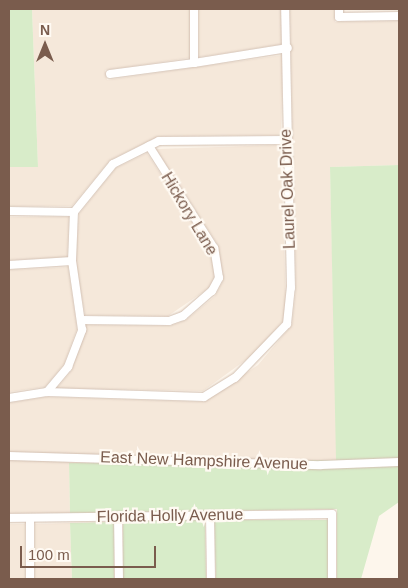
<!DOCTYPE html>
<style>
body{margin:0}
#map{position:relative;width:408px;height:588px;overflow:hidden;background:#fdf6ec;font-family:Helvetica,sans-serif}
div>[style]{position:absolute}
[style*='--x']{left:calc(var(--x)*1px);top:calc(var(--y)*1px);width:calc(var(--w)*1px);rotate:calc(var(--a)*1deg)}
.residential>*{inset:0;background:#f5e8da}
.green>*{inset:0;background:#d8ecc9}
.roads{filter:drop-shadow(0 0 1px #d1beb0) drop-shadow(0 0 1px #d1beb0)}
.minor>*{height:8px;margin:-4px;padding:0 4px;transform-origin:4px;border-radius:4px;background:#fff}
span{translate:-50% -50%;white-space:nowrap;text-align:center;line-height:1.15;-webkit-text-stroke:4.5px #fffaf3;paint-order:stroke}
.street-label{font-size:16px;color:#7a5c4d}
.frame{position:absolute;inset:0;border:10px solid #7a5c4d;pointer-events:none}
.north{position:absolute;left:20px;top:20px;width:50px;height:50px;-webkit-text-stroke:4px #fffaf3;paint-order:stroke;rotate:0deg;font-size:14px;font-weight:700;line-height:20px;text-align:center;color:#7a5c4d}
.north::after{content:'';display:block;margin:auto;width:18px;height:22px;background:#7a5c4d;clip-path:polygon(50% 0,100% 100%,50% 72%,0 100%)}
.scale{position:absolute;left:20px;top:546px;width:136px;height:22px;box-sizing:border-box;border:2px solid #7a5c4d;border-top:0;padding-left:6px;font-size:15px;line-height:18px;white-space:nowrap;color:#7a5c4d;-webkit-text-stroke:4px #fffaf3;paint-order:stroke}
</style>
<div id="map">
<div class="residential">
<i style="clip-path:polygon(32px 9px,190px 9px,190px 58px,105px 70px,107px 80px,283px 55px,281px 135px,159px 136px,110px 160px,72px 206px,9px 206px,9px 167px,38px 167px)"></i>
<i style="clip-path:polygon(199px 9px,281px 9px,283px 44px,199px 57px)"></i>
<i style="clip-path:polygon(290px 9px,334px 9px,335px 22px,399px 21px,399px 165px,330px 167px,337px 461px,69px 463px,70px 513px,9px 513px,9px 403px,46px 397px,204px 402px,258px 365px,292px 325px,296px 288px)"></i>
<i style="clip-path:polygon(281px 145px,286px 310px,283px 321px,254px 354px,203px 391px,57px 388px,72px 370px,86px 325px,170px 326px,186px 320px,215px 296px,223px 281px,218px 245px,156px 149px)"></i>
<i style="clip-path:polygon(147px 153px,210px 250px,215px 276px,209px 288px,168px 316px,85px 315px,76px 261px,79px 214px,116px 168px)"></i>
<i style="clip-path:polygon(9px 217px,69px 217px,67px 257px,9px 260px)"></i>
<i style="clip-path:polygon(68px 267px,77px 329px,64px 364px,45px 387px,9px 392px,9px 270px)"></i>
<i style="clip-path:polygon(70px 523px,72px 579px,35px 579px,35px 524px)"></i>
<i style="clip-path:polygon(9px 524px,25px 524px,25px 579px,9px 579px)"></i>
</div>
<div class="green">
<i style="clip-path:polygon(9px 9px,32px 9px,38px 167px,9px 167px)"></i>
<i style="clip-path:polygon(399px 165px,399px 502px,379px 516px,361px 579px,337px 579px,337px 509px,70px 513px,69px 463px,336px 460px,330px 167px)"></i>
<i style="clip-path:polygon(205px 520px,206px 579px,123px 579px,123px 521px)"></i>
<i style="clip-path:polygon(214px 520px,328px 520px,328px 579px,216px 579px)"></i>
<i style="clip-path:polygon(114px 522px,114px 579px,72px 579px,70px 523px)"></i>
</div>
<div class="roads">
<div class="minor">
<i style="--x:339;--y:9;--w:8;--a:90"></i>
<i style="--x:339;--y:17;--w:60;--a:-1"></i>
<i style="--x:194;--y:63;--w:95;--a:-9.1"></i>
<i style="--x:110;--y:74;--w:85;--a:-7.5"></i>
<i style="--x:194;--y:63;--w:54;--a:-90"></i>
<i style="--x:9;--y:211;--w:65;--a:0.9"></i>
<i style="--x:74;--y:212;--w:62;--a:-50.9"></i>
<i style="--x:113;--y:164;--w:51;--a:-26.6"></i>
<i style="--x:159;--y:141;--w:127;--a:-0.5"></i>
<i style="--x:9;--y:265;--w:63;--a:-3.6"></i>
<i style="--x:81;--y:320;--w:88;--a:0.7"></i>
<i style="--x:169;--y:321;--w:15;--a:-20"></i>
<i style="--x:183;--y:316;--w:38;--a:-41"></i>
<i style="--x:212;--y:291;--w:15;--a:-62"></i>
<i style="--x:219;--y:278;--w:30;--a:-99"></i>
<i style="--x:214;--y:248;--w:121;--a:-122.5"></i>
<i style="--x:47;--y:392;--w:33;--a:-50"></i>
<i style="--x:68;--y:367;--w:40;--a:-69"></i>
<i style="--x:82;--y:330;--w:70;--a:-98.2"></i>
<i style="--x:72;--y:261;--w:49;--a:-87.7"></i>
<i style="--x:9;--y:398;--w:38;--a:-9"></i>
<i style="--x:47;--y:392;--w:157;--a:1.8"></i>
<i style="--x:204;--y:397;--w:36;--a:-32"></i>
<i style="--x:235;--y:378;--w:75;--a:-46.1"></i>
<i style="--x:287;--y:324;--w:36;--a:-84"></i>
<i style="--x:291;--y:288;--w:279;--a:-91.2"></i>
<i style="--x:9;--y:456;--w:312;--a:1.7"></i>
<i style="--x:321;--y:465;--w:78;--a:-2.2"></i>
<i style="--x:210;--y:515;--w:64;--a:89.1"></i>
<i style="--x:118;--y:516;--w:63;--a:89.1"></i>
<i style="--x:9;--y:518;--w:323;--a:-0.7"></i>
<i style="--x:332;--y:514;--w:65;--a:90"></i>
<i style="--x:30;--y:579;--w:60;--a:-90"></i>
</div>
</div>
<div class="street-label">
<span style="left:288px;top:189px;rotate:-92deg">Laurel Oak Drive</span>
<span style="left:189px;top:214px;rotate:59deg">Hickory Lane</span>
<span style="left:204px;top:461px;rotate:2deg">East New Hampshire Avenue</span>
<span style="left:170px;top:516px;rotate:-1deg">Florida Holly Avenue</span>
</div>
<div class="frame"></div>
<div class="north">N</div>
<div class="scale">100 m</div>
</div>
